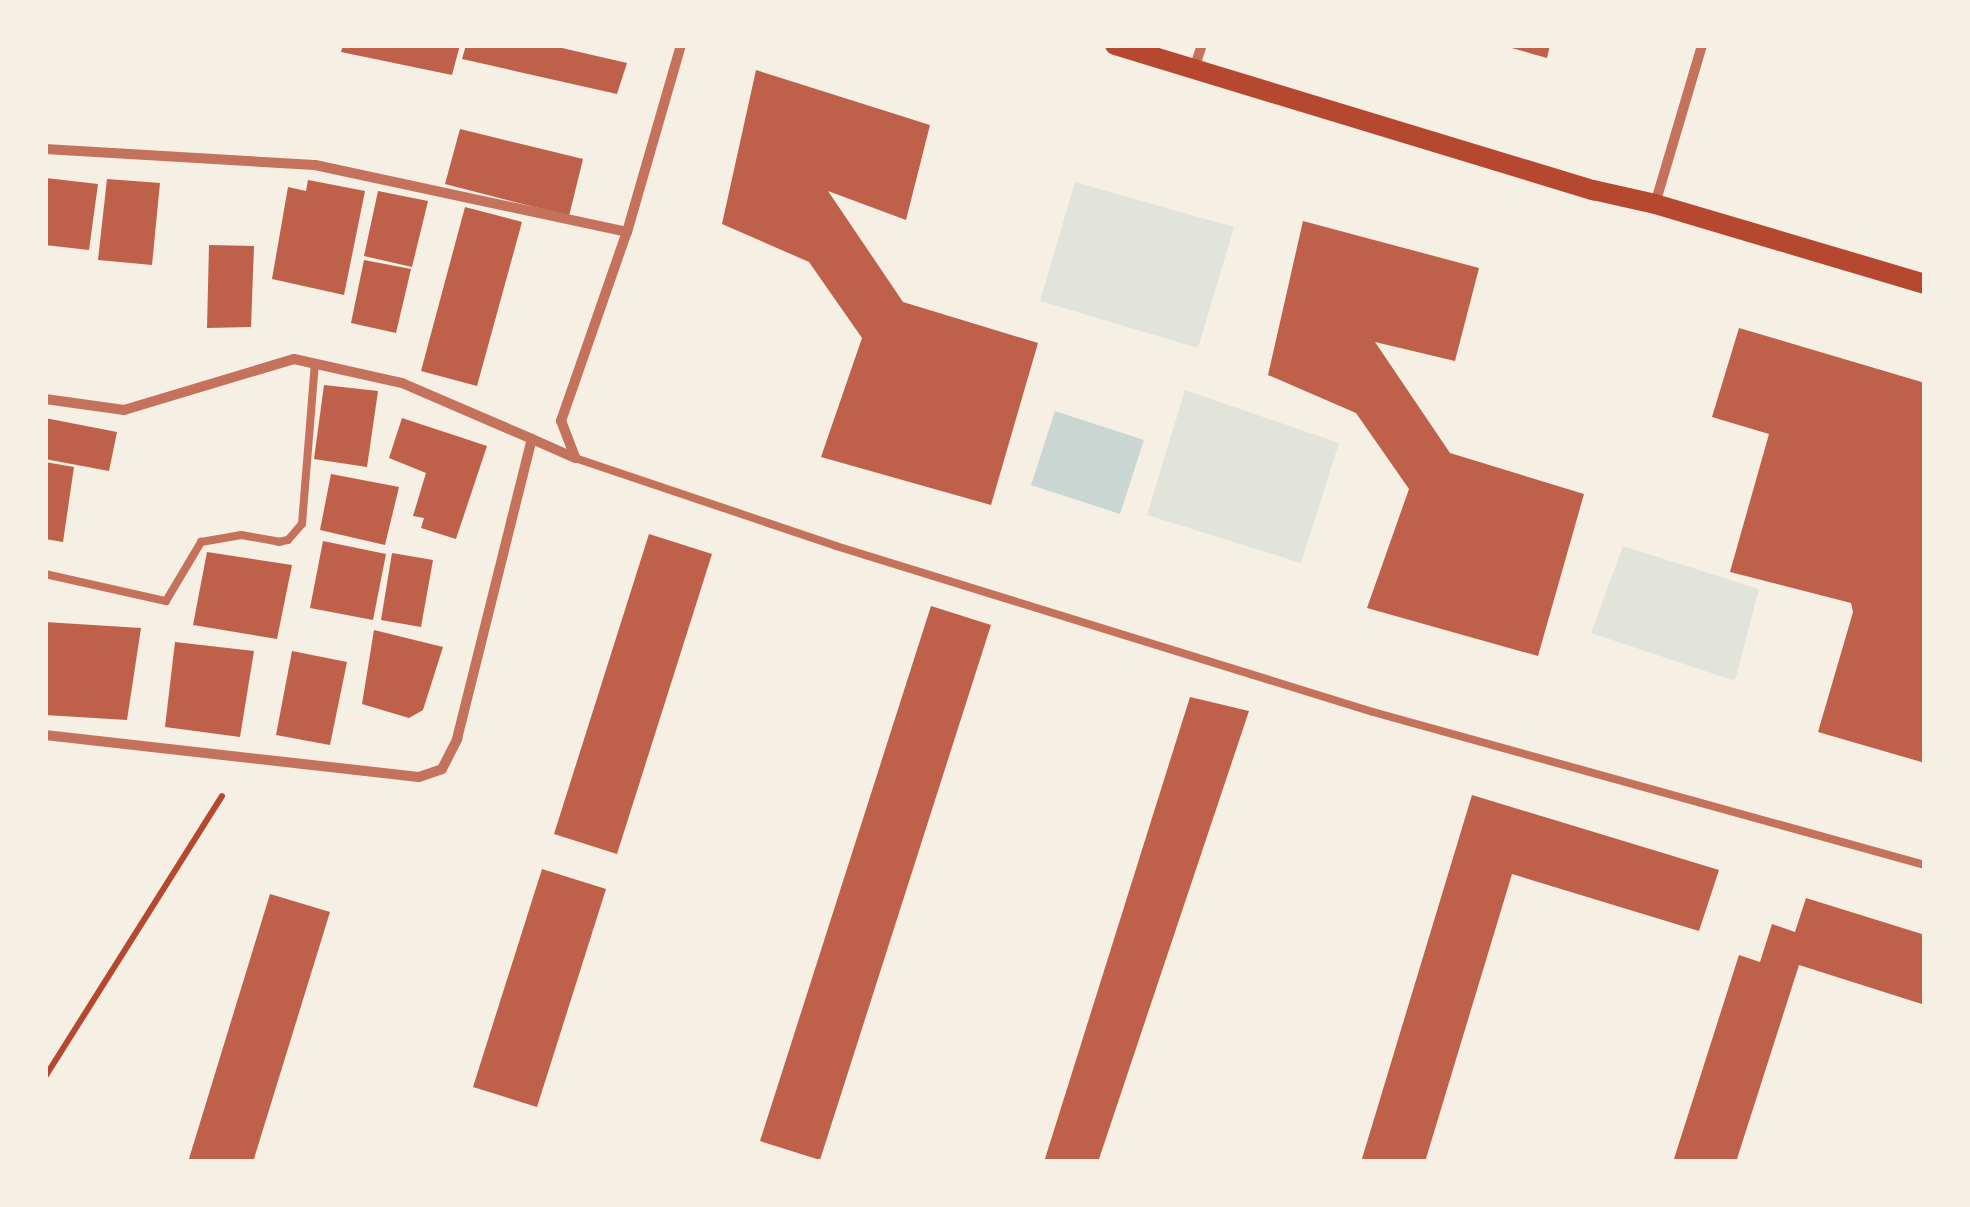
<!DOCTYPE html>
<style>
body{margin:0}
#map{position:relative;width:1970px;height:1207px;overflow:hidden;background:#f6efe4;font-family:"Times New Roman",serif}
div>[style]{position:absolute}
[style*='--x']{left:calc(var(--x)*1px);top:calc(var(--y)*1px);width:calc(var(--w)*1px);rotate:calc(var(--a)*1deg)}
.green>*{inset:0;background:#e2e4dc}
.water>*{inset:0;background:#c9d6d2}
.building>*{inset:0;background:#bf614a}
.path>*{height:6px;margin:-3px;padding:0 3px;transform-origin:3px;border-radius:3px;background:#b5482f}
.service>*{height:8px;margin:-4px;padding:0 4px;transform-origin:4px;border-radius:4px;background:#c5725c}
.minor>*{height:10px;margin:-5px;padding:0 5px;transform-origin:5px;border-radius:5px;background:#c5725c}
.secondary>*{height:20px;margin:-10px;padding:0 10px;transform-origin:10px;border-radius:10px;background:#b5482f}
span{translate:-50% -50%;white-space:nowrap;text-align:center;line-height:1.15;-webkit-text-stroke:10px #f6efe4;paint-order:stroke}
.frame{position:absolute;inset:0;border:48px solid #f6efe4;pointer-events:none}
</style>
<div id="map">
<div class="green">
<i style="clip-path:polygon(1075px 182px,1234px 227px,1198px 348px,1040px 301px)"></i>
<i style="clip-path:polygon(1185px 390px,1339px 443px,1301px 563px,1147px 515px)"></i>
<i style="clip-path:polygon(1623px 546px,1759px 589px,1735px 681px,1591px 633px)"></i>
</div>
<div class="water">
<i style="clip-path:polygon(1055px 411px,1144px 440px,1120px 514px,1031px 485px)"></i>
</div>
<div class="building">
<i style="clip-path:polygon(343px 45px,460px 45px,452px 75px,341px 52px)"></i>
<i style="clip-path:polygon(466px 45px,549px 45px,627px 63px,617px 94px,462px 59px)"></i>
<i style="clip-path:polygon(1501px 45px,1550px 45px,1547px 58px)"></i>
<i style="clip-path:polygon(756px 70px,930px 125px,906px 220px,828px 191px,903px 302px,1038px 343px,991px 505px,821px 457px,862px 338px,809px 262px,722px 224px)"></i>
<i style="clip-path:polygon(460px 129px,583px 159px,569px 216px,445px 184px)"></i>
<i style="clip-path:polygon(46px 178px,98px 184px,89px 250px,45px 245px)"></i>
<i style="clip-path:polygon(107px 179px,160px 183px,152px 265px,98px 260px)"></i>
<i style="clip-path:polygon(308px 180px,365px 191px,344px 295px,272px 279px,288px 187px,306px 191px)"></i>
<i style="clip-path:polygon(378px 191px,428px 201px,412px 267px,364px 256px)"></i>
<i style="clip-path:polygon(465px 207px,522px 222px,477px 386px,421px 371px)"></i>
<i style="clip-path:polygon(1303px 221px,1479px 268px,1455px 361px,1375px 342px,1450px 453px,1584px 494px,1538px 656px,1367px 608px,1409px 489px,1356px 413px,1268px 375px)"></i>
<i style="clip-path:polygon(209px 245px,254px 246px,251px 327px,207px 328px)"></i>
<i style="clip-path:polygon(364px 260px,411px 269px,396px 333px,351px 323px)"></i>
<i style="clip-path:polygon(1739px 328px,1925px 383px,1925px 763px,1818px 732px,1853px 612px,1851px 603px,1730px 572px,1769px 434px,1712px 417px)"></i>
<i style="clip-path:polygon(324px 385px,378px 391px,367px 467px,314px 459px)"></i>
<i style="clip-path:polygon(45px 418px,117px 432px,109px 471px,45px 459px)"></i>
<i style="clip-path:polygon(402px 418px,487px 446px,456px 539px,421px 528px,424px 518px,413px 516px,426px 473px,389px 458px)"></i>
<i style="clip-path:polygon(45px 462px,74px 467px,63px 542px,45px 539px)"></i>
<i style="clip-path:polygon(331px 474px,399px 487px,385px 545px,320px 530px)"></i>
<i style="clip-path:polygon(649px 534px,712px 554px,617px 854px,554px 834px)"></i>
<i style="clip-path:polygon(323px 541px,386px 554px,373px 620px,310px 608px)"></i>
<i style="clip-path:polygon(207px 552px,292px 565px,277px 639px,193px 625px)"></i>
<i style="clip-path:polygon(392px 553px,433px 560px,421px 627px,381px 620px)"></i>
<i style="clip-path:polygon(931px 606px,991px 625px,820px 1160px,760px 1141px)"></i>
<i style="clip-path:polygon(45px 622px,141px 628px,127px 720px,45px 715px)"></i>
<i style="clip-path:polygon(374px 630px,443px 647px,423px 710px,409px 718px,362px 704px)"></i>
<i style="clip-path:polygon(175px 642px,254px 651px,240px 737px,165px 727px)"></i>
<i style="clip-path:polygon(292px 651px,347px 662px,330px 745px,276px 735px)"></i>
<i style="clip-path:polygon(1190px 697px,1249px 711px,1098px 1162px,1044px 1162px)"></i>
<i style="clip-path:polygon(1472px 795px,1719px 870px,1699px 931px,1512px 874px,1425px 1162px,1361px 1162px)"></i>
<i style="clip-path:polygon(542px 869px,606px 889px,537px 1107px,473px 1087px)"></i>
<i style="clip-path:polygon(270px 894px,330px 912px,253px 1162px,188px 1162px)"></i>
<i style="clip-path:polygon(1806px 898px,1925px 935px,1925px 1005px,1799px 965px,1736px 1162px,1673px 1162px,1739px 955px,1760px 962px,1772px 924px,1795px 932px)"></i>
</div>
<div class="path">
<i style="--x:45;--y:1077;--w:332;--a:-57.8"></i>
</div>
<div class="service">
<i style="--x:575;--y:458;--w:275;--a:18.6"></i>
<i style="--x:836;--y:546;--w:562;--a:17.18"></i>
<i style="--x:1373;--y:712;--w:573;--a:15.49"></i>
<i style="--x:45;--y:574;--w:124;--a:12.6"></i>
<i style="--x:166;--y:601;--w:69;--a:-59.3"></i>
<i style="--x:201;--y:542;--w:41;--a:-9.9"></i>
<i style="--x:241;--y:535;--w:39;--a:10"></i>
<i style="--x:279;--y:542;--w:9;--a:-13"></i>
<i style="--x:288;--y:540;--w:21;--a:-49"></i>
<i style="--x:302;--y:524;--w:161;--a:-85.4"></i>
</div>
<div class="minor">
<i style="--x:1194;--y:69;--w:25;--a:-72"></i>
<i style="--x:45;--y:149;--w:270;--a:3.4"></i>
<i style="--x:315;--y:165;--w:319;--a:12.1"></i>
<i style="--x:1655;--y:204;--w:166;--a:-73.5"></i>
<i style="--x:45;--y:399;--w:80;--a:7.9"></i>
<i style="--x:124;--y:410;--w:177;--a:-16.7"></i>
<i style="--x:294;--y:359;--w:111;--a:12.5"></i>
<i style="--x:402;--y:383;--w:142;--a:23.3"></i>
<i style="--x:575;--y:457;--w:39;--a:-111"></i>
<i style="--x:561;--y:421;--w:200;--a:-70.8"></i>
<i style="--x:627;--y:232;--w:195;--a:-73.9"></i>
<i style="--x:45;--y:735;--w:376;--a:6.4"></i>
<i style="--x:419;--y:777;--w:24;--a:-19"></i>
<i style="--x:442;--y:769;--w:34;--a:-63"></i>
<i style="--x:457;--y:739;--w:309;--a:-76"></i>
<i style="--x:532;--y:439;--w:47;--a:23.8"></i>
</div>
<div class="secondary">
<i style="--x:1115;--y:45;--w:500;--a:16.9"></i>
<i style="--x:1593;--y:190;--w:64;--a:12.7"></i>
<i style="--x:1655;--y:204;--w:282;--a:16.5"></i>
</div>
<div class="frame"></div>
</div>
